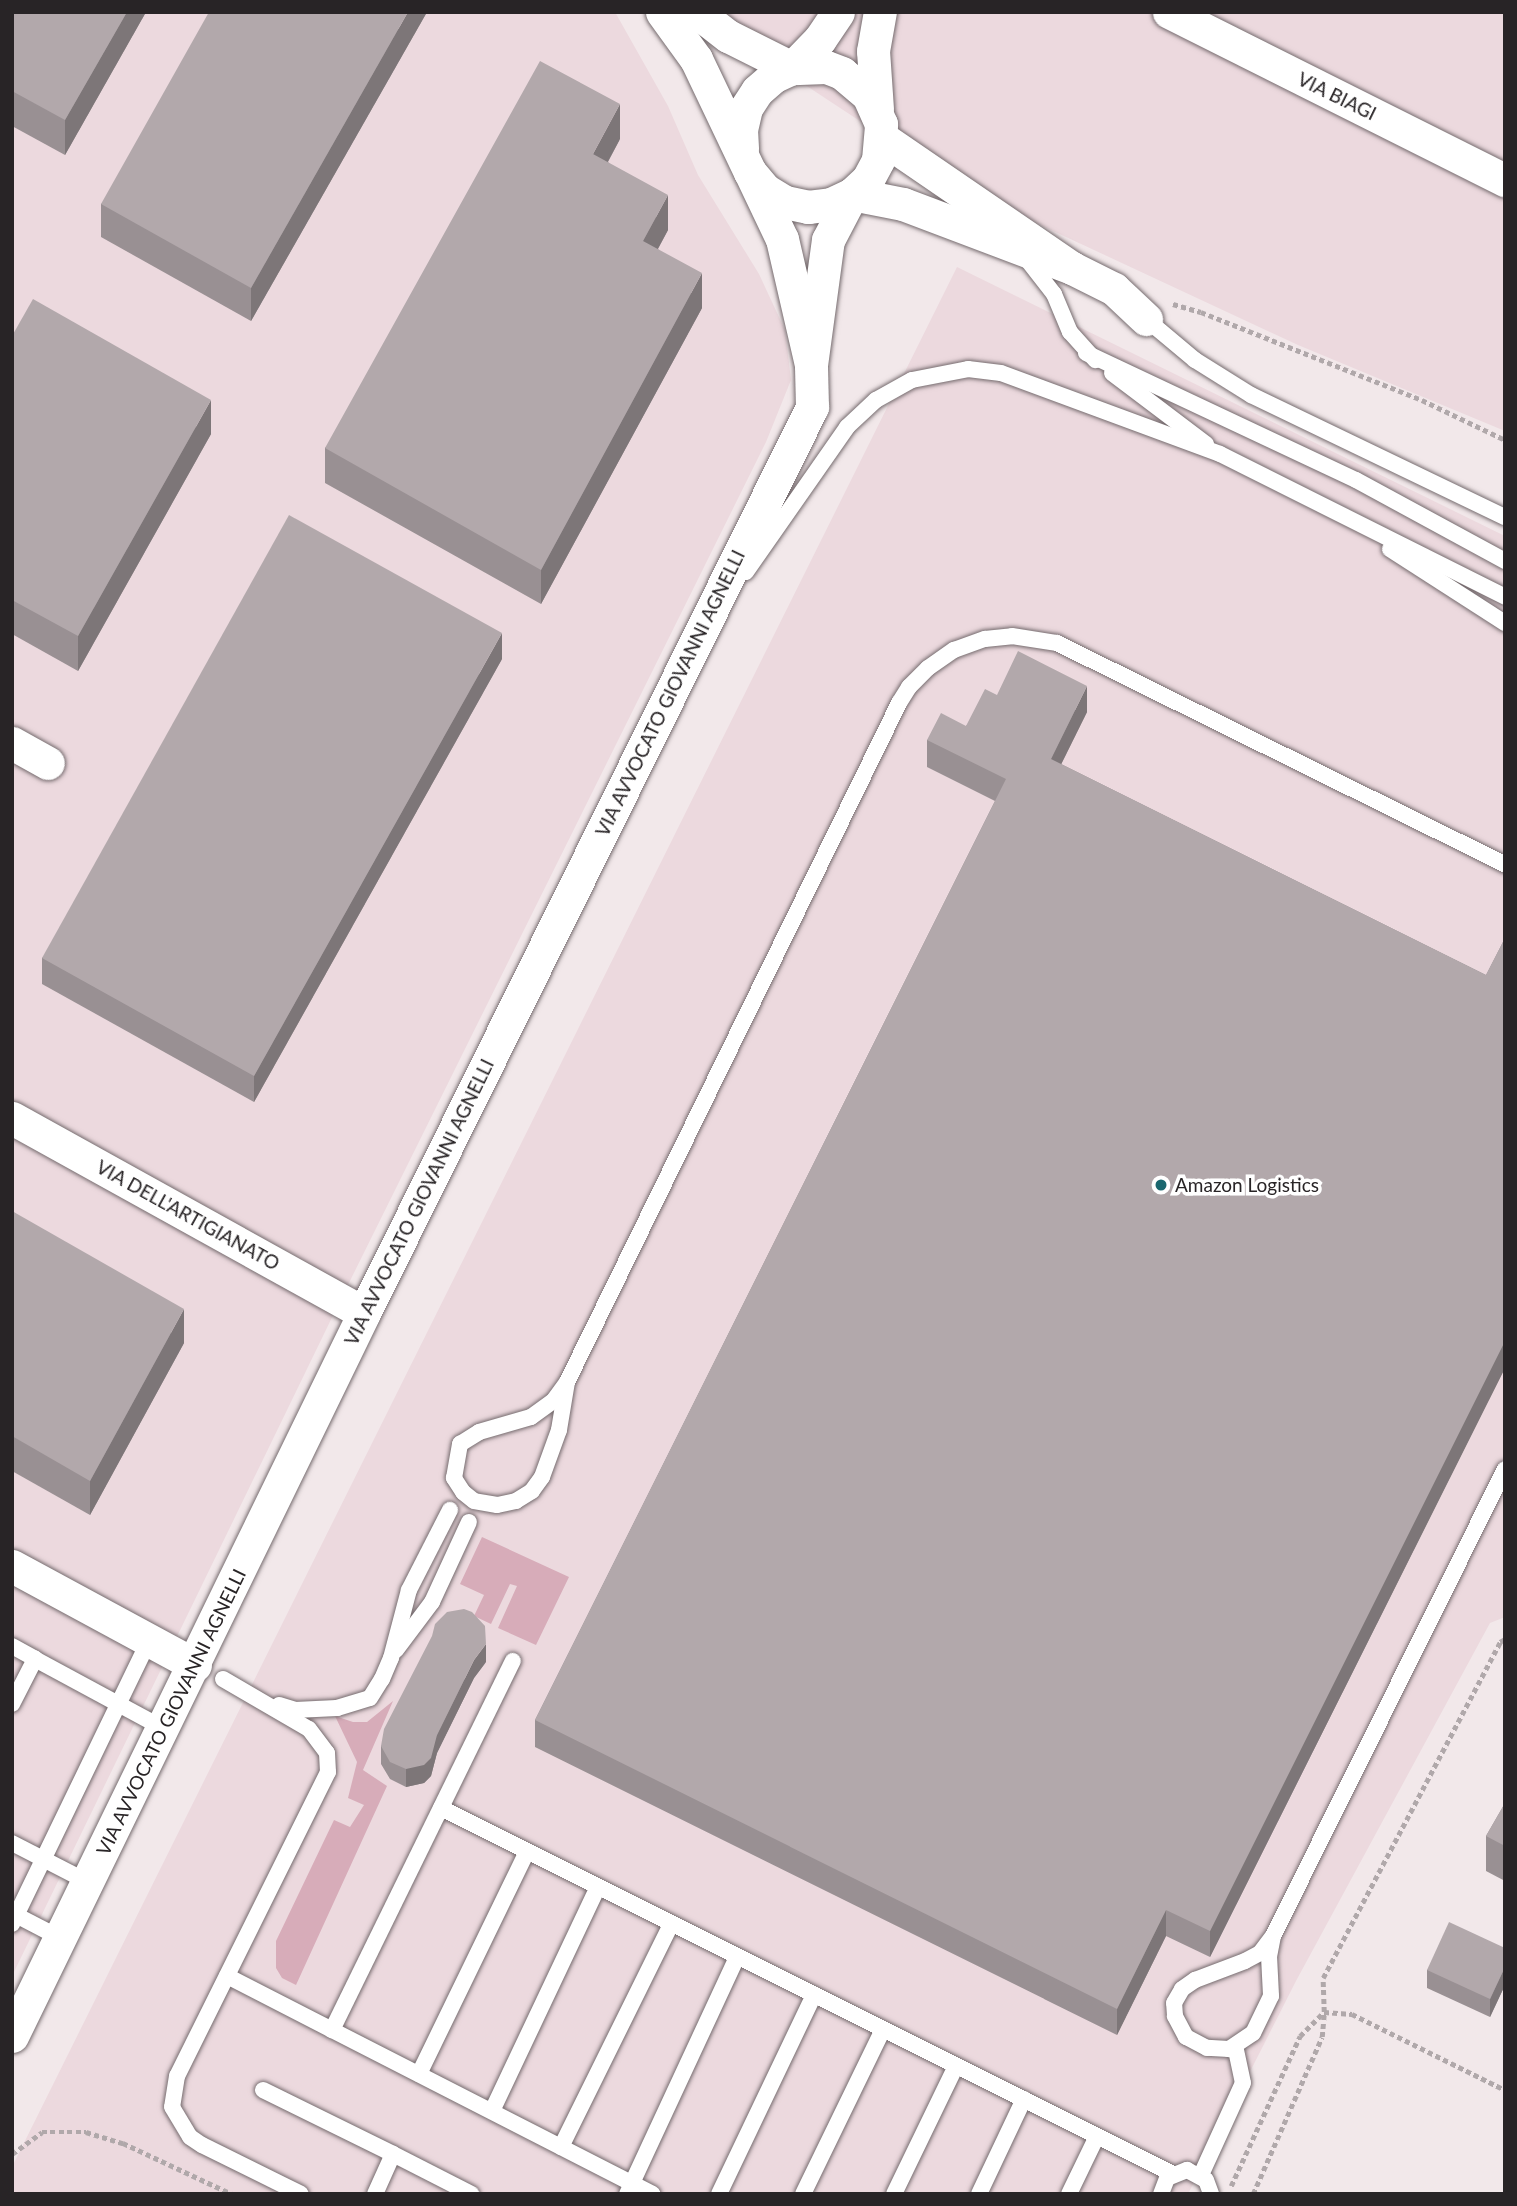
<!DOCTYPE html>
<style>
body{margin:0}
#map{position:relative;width:1517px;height:2206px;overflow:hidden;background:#f2e8ea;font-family:Lato,sans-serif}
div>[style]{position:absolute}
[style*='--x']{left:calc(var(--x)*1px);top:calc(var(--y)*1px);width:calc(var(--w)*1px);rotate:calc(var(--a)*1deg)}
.built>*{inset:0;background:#ecd9de}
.green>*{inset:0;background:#d7acb9}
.path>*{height:4.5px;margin-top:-2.25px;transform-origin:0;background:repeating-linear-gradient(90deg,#b0a8aa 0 5px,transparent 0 8.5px)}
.roads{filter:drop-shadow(0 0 2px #756b6e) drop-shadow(0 0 2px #756b6e)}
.lane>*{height:16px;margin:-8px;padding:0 8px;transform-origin:8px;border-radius:8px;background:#fff}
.street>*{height:33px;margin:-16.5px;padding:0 16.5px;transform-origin:16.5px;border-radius:16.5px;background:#fff}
.wall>*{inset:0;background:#999093}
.shaded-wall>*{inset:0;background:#7d7678}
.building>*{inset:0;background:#b2a8ab}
.dots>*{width:19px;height:19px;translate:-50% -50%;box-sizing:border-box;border:4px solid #fff;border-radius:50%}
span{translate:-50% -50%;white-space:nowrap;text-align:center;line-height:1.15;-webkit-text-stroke:7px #fff;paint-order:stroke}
.street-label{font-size:19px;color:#282426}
.poi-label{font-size:19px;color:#282426}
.left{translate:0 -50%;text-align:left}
.frame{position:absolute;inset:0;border:14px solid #282426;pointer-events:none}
</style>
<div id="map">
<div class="built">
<i style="clip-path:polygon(12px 12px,615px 12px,668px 106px,698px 175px,759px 274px,785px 330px,791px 380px,766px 442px,340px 1301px,12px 1976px)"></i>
<i style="clip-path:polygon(686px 12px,1505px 12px,1505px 431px,1298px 345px,963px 189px,746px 46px)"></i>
<i style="clip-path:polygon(957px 267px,1505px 536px,1505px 1617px,1490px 1623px,1296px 1981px,1188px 2194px,12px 2194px,12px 2167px)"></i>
</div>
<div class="green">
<i style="clip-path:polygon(482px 1537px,569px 1577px,536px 1645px,498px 1628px,517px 1586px,510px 1584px,491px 1624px,474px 1616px,484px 1595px,460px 1584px)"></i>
<i style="clip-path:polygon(393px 1701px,363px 1770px,387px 1786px,296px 1985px,282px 1978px,276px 1968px,276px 1941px,334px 1820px,350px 1827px,364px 1805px,348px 1798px,357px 1762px,335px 1716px,353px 1722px,367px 1722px)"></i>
</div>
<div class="path">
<i style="--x:1173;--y:304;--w:29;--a:16"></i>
<i style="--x:1201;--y:312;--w:238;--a:21.7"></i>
<i style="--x:1422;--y:400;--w:92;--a:25.7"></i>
<i style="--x:12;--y:2154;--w:37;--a:-36"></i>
<i style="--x:42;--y:2132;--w:44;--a:0"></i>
<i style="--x:86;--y:2132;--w:39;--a:17"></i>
<i style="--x:123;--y:2143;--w:120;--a:25.1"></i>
<i style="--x:1231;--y:2186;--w:165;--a:-65.3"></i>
<i style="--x:1300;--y:2036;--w:34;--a:-45"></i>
<i style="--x:1324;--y:2012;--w:34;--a:-92"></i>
<i style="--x:1323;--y:1978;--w:380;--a:-62.2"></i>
<i style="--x:1500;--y:1642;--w:6;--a:-31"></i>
<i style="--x:1253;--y:2194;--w:171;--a:-66.3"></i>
<i style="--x:1322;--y:2037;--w:25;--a:-85"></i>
<i style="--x:1324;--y:2012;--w:28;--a:4"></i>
<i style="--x:1352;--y:2014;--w:171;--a:26.4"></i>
</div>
<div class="roads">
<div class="lane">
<i style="--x:1026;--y:258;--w:46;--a:52.1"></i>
<i style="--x:1054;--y:294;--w:41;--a:67.2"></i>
<i style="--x:1070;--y:332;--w:38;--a:48"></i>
<i style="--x:1146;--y:319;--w:64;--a:39.9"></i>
<i style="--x:1195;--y:360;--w:66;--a:32"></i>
<i style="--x:1251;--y:395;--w:282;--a:25.7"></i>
<i style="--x:1086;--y:353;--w:298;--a:25.2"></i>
<i style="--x:1356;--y:480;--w:170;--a:28.5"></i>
<i style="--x:1112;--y:373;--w:118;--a:37.1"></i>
<i style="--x:1390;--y:549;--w:137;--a:32.8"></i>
<i style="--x:746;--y:572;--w:177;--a:-55.1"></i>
<i style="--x:847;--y:427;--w:40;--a:-43"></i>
<i style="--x:876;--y:400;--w:41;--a:-29.1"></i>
<i style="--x:912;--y:380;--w:57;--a:-11.1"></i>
<i style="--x:968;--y:369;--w:33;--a:7"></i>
<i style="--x:1001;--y:373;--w:233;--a:20.3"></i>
<i style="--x:1220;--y:454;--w:319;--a:26.6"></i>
<i style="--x:567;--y:1382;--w:49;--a:99.5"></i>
<i style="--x:559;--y:1430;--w:50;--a:109.9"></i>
<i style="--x:542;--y:1477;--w:17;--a:126"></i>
<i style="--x:532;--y:1491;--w:19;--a:148"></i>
<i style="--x:516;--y:1501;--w:19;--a:168"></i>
<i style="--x:497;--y:1505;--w:23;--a:-170"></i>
<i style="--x:474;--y:1501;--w:14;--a:-141"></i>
<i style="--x:463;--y:1492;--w:17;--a:-123"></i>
<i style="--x:454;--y:1478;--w:35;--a:-80"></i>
<i style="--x:460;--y:1444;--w:22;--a:-32"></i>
<i style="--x:479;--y:1432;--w:54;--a:-16.1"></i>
<i style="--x:531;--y:1417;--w:29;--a:-36"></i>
<i style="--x:554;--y:1400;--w:22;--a:-54"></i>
<i style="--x:567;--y:1382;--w:756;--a:-63.94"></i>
<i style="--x:899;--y:703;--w:19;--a:-58"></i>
<i style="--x:909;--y:687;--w:27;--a:-45"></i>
<i style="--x:928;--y:668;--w:32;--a:-35"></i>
<i style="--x:954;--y:650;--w:33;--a:-20"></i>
<i style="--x:985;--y:639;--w:27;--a:-6"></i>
<i style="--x:1012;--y:636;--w:46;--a:8.8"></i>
<i style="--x:1057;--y:643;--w:500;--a:26.3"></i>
<i style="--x:12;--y:1646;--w:26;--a:29"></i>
<i style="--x:396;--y:1650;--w:60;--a:-53.1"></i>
<i style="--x:432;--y:1602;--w:88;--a:-65.2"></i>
<i style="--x:223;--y:1679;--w:99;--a:30.2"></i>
<i style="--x:309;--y:1729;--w:30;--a:53"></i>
<i style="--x:327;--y:1753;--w:19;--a:87"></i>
<i style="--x:328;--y:1772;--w:339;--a:116.4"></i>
<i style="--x:177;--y:2076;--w:31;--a:99"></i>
<i style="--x:172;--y:2107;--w:35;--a:59"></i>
<i style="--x:190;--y:2137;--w:14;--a:34"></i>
<i style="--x:202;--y:2145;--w:110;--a:26.3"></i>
<i style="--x:12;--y:1704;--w:51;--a:-62.9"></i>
<i style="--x:35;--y:1659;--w:143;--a:28.4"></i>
<i style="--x:279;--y:1705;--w:17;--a:17"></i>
<i style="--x:295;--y:1710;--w:42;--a:-2.7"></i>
<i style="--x:337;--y:1708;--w:34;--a:-17"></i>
<i style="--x:370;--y:1698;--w:22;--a:-58"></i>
<i style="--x:382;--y:1679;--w:23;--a:-67"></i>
<i style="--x:391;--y:1658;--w:70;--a:-75.2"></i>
<i style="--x:409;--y:1590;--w:90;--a:-62.9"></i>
<i style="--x:441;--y:1808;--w:818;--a:26.57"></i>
<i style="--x:12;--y:1843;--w:85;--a:27.2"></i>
<i style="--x:12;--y:1913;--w:54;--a:27.5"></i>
<i style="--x:12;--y:1924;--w:314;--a:-64.2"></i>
<i style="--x:1273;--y:1936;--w:20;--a:101"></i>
<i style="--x:1269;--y:1956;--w:40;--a:87.1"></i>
<i style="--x:1271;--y:1996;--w:41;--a:115.9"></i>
<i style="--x:1253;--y:2033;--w:29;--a:146"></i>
<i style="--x:1229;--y:2049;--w:22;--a:-177"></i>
<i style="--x:1207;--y:2048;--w:24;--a:-152"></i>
<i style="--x:1186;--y:2037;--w:24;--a:-118"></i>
<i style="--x:1175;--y:2016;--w:13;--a:-94"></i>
<i style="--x:1174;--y:2003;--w:16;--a:-60"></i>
<i style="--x:1182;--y:1989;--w:16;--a:-35"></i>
<i style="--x:1195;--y:1980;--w:53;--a:-20.8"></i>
<i style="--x:1245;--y:1961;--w:17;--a:-28"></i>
<i style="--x:1260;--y:1953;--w:21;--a:-53"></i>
<i style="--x:1273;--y:1936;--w:521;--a:-63.58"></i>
<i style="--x:227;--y:1976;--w:118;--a:27.2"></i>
<i style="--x:332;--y:2030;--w:411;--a:-63.9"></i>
<i style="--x:332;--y:2030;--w:360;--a:27.1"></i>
<i style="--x:419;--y:2074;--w:247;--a:-64.1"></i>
<i style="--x:263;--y:2090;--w:145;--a:26.2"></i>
<i style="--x:393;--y:2154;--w:44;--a:114.2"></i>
<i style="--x:492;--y:2111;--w:248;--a:-64.7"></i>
<i style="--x:561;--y:2147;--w:249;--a:-63.7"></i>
<i style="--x:393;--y:2154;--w:88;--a:27.1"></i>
<i style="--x:1201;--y:2175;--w:101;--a:-65.5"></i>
<i style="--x:1243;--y:2083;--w:38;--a:-102"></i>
<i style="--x:627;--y:2194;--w:261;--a:-65.1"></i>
<i style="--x:719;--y:2194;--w:221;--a:-64.5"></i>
<i style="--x:803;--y:2194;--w:183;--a:-64.1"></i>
<i style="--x:894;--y:2194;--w:142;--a:-64.2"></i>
<i style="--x:979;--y:2194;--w:105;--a:-64.7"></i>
<i style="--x:1069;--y:2194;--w:64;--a:-64.2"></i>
<i style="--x:1161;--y:2194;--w:17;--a:-69"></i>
<i style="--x:1167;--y:2178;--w:22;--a:-22"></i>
<i style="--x:1187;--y:2170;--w:21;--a:28"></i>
<i style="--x:1206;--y:2180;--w:15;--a:70"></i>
</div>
<div class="street">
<i style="--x:662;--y:12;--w:58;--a:54.1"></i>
<i style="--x:696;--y:59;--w:125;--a:64.5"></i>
<i style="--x:750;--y:172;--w:23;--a:50"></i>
<i style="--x:765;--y:190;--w:23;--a:31"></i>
<i style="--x:785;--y:202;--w:24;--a:12"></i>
<i style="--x:808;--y:207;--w:23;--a:-7"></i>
<i style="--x:831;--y:204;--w:23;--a:-25"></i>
<i style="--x:852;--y:194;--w:22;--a:-43"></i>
<i style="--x:868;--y:179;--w:21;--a:-62"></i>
<i style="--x:878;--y:160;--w:36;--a:-85"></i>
<i style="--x:881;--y:124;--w:32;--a:-114"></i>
<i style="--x:868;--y:95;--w:34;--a:-140"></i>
<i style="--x:842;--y:73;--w:17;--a:-159"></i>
<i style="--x:826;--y:67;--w:34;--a:178"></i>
<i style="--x:792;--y:68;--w:21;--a:155"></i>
<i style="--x:773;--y:77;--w:21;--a:139"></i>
<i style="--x:757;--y:91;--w:20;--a:123"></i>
<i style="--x:746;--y:108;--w:22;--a:103"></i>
<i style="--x:741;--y:129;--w:20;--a:87"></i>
<i style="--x:697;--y:12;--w:39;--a:38"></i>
<i style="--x:728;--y:36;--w:72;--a:26.6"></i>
<i style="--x:792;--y:68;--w:40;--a:-46"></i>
<i style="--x:820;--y:39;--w:32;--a:-56"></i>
<i style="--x:1169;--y:12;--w:376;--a:26.6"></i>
<i style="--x:877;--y:109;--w:58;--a:-93.9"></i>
<i style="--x:873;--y:51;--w:40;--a:-80"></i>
<i style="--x:750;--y:172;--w:74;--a:64.5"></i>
<i style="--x:782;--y:239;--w:129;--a:77"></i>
<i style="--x:811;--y:365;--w:126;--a:-82.3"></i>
<i style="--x:828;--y:240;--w:52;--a:-62.4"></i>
<i style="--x:852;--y:194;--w:52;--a:11.1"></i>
<i style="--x:903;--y:204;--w:181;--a:20.7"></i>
<i style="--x:1072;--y:268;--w:230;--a:-145.6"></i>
<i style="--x:1072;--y:268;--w:47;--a:26.6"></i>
<i style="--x:1114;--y:289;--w:44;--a:43.2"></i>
<i style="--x:12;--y:743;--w:41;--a:29.1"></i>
<i style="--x:12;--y:1118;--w:402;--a:29"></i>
<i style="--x:12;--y:1566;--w:208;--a:28.4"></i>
<i style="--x:12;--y:2036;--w:804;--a:-64.04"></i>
<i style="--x:364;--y:1313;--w:1011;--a:-63.69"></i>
<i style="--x:812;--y:407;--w:42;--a:-91.4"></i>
</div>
</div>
<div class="wall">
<i style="clip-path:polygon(12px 12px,146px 12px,65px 155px,12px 126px)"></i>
<i style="clip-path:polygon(427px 12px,251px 321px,101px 237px,101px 204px)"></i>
<i style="clip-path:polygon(620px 139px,608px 162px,668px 230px,658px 249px,702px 308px,541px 604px,325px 483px,325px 448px)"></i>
<i style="clip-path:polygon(12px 336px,211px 434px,78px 671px,12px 634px)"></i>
<i style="clip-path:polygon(502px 659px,254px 1102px,42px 984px,42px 958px)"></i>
<i style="clip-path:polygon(997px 695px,1087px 712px,1061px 764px,1486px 975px,1505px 938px,1505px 1368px,1210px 1957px,1166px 1936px,1117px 2035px,535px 1747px,535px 1720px,995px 801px,927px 767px,927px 740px,966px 726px)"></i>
<i style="clip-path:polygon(12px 1211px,184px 1343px,90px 1515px,12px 1471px)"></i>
<i style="clip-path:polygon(486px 1662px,474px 1678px,437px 1753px,431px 1776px,424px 1783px,406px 1787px,390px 1779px,381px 1764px,381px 1746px)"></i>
<i style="clip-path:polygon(1505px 1803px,1505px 1881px,1486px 1871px,1486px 1836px)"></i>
<i style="clip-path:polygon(1505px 1948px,1505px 1985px,1490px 2017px,1427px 1988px,1427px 1970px)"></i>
</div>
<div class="shaded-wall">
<i style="clip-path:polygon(127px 12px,146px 12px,65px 155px,65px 120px)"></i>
<i style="clip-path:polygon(408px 12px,427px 12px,251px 321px,251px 288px)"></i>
<i style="clip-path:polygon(620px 104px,620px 139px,593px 189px,593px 154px)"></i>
<i style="clip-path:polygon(668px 195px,668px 230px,643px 276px,643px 241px)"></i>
<i style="clip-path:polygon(702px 273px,702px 308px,541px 604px,541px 570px)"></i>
<i style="clip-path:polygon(211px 400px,211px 434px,78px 671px,78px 636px)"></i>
<i style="clip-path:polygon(502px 633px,502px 659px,254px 1102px,254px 1076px)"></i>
<i style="clip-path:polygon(1087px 686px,1087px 712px,1051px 785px,1051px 759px)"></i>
<i style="clip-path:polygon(184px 1309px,184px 1343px,90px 1515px,90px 1481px)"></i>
<i style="clip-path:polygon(1505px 1341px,1505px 1368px,1210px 1957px,1210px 1931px)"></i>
<i style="clip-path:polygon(486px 1644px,486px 1662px,474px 1678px,437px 1753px,431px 1776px,424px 1783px,406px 1787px,406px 1769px,437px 1735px,474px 1660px)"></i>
<i style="clip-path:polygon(1166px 1910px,1166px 1936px,1117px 2035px,1117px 2009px)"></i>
<i style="clip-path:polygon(1505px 1967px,1505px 1985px,1490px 2017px,1490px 1999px)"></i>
</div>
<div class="building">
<i style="clip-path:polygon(12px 12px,127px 12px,65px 120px,12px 91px)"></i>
<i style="clip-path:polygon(209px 12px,408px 12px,251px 288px,101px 204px)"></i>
<i style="clip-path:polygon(540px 61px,620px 104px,593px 154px,668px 195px,643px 241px,702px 273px,541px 570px,325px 448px)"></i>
<i style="clip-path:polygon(33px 299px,211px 400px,78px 636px,12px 600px,12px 336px)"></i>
<i style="clip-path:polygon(289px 515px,502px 633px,254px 1076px,42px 958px)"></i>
<i style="clip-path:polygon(1018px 651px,1087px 686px,1051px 759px,1486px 975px,1505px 938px,1505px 1341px,1210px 1931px,1166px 1910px,1117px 2009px,535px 1720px,1006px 779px,927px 740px,941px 713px,966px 726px,985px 689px,997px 695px)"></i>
<i style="clip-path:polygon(12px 1211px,184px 1309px,90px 1481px,12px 1436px)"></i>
<i style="clip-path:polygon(464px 1609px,472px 1612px,485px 1626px,486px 1644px,474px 1660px,437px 1735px,431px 1758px,424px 1765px,406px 1769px,390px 1762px,381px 1746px,384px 1729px,432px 1636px,435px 1624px,447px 1612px)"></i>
<i style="clip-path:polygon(1505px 1803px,1505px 1846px,1486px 1836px)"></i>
<i style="clip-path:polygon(1449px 1922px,1505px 1948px,1505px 1967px,1490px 1999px,1427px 1970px)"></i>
</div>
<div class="dots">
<i style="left:1161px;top:1185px;background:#1a676f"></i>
</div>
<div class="street-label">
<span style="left:1337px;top:96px;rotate:26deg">VIA BIAGI</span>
<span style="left:670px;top:693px;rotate:-64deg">VIA AVVOCATO GIOVANNI AGNELLI</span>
<span style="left:419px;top:1202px;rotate:-64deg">VIA AVVOCATO GIOVANNI AGNELLI</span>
<span style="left:188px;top:1215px;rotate:29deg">VIA DELL'ARTIGIANATO</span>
<span style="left:171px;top:1712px;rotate:-64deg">VIA AVVOCATO GIOVANNI AGNELLI</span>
</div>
<div class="poi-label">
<span class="left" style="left:1175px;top:1185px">Amazon Logistics</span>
</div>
<div class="frame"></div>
</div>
